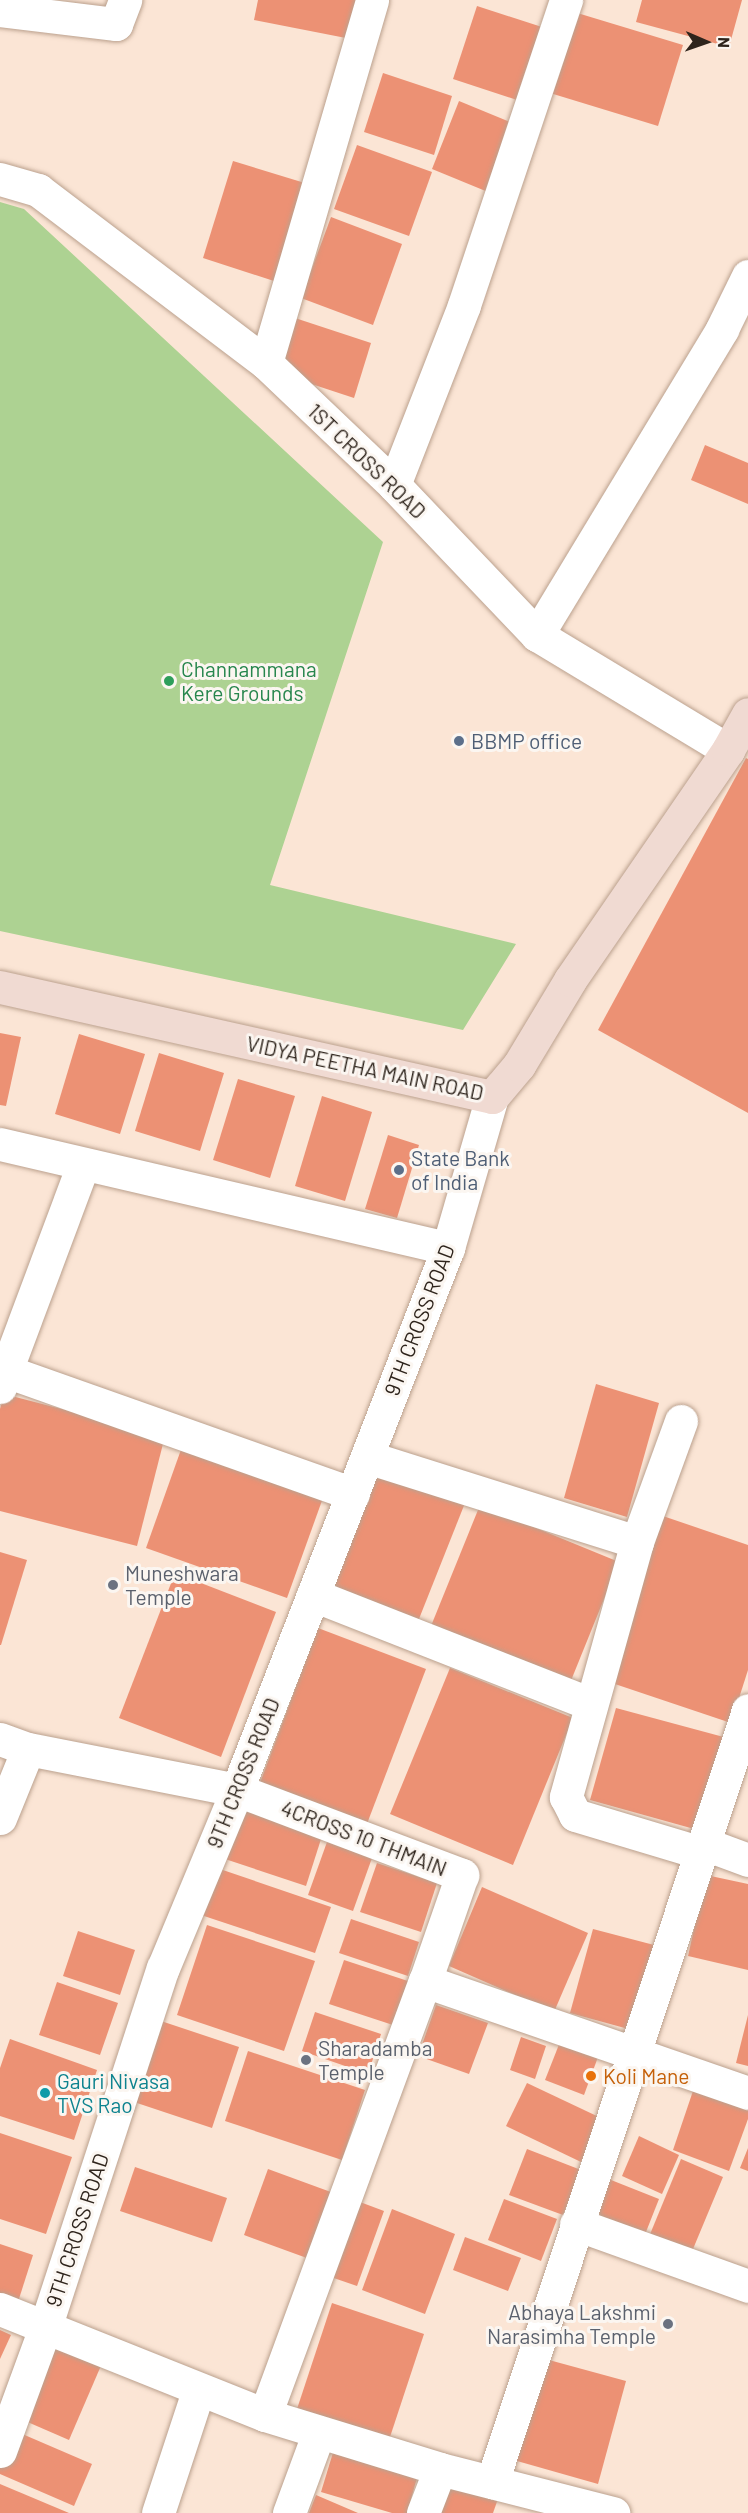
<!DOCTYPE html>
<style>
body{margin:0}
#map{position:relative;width:748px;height:2513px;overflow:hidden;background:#fbe5d5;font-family:Barlow,sans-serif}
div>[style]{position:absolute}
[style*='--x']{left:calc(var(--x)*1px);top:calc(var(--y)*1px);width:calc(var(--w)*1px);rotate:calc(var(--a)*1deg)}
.green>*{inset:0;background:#add292}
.building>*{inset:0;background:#ec9174}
.roads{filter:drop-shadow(0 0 2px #bba18e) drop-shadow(0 0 2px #bba18e)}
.street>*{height:33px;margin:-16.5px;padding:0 16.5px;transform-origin:16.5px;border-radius:16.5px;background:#fff}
.secondary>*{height:33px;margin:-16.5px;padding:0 16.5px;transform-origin:16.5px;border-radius:16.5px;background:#f0dad2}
.dots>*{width:16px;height:16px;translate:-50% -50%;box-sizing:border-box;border:3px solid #fbf6f1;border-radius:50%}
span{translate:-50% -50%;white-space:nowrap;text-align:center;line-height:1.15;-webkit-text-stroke:6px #fbf6f1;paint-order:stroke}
.street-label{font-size:21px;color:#2e241c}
.leisure-label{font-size:21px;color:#27864d}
.left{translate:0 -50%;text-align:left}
.service-label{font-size:21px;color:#4e5e75}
.worship-label{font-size:21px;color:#5b616d}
.right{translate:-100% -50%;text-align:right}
.food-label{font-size:21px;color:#c56008}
.culture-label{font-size:21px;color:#0d838f}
.north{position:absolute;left:676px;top:12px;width:60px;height:60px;-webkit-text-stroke:4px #fbf6f1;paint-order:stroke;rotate:92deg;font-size:16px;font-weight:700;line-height:24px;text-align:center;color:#2e241c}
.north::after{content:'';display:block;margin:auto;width:21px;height:27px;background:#2e241c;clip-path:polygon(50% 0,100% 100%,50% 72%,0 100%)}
</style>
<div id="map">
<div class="green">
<i style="clip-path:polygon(0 202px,24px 209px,383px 542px,270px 885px,516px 944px,463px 1030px,0 931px)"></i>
</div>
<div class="building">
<i style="clip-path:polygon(258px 0,358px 0,351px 39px,254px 20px)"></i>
<i style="clip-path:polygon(642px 0,742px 0,729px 47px,636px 22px)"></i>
<i style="clip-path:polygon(477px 6px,545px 28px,520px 101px,453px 79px)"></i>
<i style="clip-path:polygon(574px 12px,683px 45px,658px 126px,550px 93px)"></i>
<i style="clip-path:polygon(383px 73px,452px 96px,434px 155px,364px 132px)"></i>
<i style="clip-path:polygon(459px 101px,515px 124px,488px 192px,432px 169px)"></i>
<i style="clip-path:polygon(357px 145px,432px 172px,409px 236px,334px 209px)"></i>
<i style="clip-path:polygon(233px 161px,308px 184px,277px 282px,203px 258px)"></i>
<i style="clip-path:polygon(331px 217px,402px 244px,373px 325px,301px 298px)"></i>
<i style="clip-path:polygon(295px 318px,371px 343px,354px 398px,278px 373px)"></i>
<i style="clip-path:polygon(705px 445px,748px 463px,748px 504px,691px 480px)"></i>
<i style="clip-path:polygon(746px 758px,748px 759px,748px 1113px,598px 1030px)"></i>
<i style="clip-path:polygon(0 1033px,21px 1037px,6px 1106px,0 1105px)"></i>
<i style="clip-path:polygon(79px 1034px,145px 1054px,120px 1134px,55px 1114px)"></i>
<i style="clip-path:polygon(159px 1053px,224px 1073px,200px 1151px,135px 1131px)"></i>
<i style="clip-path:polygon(238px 1079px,295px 1096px,270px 1178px,213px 1160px)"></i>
<i style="clip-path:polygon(322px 1096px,372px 1112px,345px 1201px,295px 1186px)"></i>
<i style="clip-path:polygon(388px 1135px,419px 1145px,397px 1218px,365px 1209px)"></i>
<i style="clip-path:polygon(596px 1384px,659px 1403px,627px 1517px,564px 1498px)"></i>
<i style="clip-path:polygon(4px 1394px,165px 1436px,137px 1546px,0 1511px,0 1409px)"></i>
<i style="clip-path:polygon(183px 1444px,324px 1495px,287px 1598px,146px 1548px)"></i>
<i style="clip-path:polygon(370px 1465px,465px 1503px,413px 1634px,318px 1596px)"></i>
<i style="clip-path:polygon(480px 1505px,619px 1562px,570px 1683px,431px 1626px)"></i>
<i style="clip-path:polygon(657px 1514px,748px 1545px,748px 1670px,731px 1723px,603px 1680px)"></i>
<i style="clip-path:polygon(0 1552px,27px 1560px,1px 1645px,0 1645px)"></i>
<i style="clip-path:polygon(175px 1573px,276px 1612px,221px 1757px,119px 1718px)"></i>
<i style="clip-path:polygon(318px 1628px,426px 1669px,365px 1829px,258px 1788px)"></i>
<i style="clip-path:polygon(450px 1668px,573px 1718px,513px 1865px,390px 1814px)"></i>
<i style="clip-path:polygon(616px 1708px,731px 1739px,705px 1832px,590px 1800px)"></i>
<i style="clip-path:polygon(242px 1809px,322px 1836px,306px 1886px,225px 1859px)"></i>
<i style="clip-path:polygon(327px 1842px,372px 1858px,353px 1911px,308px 1895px)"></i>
<i style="clip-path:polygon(377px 1863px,437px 1883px,421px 1932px,360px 1912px)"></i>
<i style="clip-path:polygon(214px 1867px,331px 1907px,315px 1953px,198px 1914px)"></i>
<i style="clip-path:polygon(706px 1875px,748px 1884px,748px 1970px,688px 1956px)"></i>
<i style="clip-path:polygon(482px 1887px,588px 1933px,554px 2012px,449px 1966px)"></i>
<i style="clip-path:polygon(351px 1919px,419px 1942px,408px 1976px,339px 1953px)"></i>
<i style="clip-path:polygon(207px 1925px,315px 1961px,284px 2051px,177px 2015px)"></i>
<i style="clip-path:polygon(593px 1929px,654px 1945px,632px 2030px,570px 2013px)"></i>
<i style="clip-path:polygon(78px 1931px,135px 1950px,120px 1995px,63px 1976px)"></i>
<i style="clip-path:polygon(344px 1960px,414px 1983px,399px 2027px,329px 2004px)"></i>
<i style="clip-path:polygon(57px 1982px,118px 2003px,100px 2055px,39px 2035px)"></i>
<i style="clip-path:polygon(436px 2005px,488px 2023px,469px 2074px,418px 2056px)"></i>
<i style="clip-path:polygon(315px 2012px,381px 2034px,368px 2074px,302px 2051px)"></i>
<i style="clip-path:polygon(748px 2015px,748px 2066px,736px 2063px)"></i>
<i style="clip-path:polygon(149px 2017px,239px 2047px,212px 2128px,122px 2098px)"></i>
<i style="clip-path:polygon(521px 2037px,546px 2046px,535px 2079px,510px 2070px)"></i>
<i style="clip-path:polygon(10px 2039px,97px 2070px,74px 2140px,0 2116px,0 2068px)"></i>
<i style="clip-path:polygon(560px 2042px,598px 2057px,584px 2095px,545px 2080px)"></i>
<i style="clip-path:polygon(248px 2051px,365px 2090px,342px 2160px,225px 2121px)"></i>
<i style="clip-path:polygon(527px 2083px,601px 2118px,581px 2162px,506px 2126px)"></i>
<i style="clip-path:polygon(694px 2088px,748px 2107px,748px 2119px,729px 2171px,673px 2150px)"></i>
<i style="clip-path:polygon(0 2133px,72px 2157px,46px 2234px,0 2219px)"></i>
<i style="clip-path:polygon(639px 2136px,679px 2155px,662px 2194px,622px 2176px)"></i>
<i style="clip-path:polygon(748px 2148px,748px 2171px,740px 2168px)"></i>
<i style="clip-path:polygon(527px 2149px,581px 2170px,563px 2215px,509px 2195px)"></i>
<i style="clip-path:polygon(681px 2159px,723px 2177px,688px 2261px,646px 2244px)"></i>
<i style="clip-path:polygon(135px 2167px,227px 2198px,212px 2242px,120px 2211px)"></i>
<i style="clip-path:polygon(268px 2169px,339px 2195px,315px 2261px,244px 2235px)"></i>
<i style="clip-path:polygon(606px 2178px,659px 2199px,642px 2242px,591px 2222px)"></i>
<i style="clip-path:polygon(352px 2199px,384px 2211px,357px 2286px,325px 2275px)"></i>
<i style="clip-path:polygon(504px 2199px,557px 2219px,541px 2261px,488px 2240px)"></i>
<i style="clip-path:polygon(392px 2209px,455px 2234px,425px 2314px,362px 2290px)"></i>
<i style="clip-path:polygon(465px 2237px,521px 2258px,508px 2291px,453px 2270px)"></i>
<i style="clip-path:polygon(0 2244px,33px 2255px,17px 2305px,0 2299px)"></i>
<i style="clip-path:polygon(332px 2303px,424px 2334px,389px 2440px,297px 2409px)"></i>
<i style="clip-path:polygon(0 2330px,11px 2335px,0 2359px)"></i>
<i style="clip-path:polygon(49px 2338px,103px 2361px,69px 2440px,16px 2417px)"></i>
<i style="clip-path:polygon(538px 2357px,626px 2381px,598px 2484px,510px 2459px)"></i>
<i style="clip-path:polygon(13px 2430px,92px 2464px,74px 2506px,0 2474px,0 2463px)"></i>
<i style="clip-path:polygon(335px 2446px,419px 2471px,407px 2513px,392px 2513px,321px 2492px)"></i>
<i style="clip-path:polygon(442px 2476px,499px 2496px,493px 2513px,430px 2513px)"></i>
<i style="clip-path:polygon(0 2484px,69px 2513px,0 2513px)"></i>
<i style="clip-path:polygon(316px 2495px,358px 2513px,309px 2513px)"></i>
</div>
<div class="roads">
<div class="street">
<i style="--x:0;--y:10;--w:117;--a:6.9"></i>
<i style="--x:116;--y:24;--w:26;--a:-69"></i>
<i style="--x:0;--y:179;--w:40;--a:16"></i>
<i style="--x:38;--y:190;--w:286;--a:37.2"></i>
<i style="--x:266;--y:363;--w:177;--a:43.6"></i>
<i style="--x:394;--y:485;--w:207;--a:46.4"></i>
<i style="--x:537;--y:635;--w:223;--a:31.1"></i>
<i style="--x:266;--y:363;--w:378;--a:-73.7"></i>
<i style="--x:394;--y:485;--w:193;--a:-68.7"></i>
<i style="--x:464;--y:305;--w:322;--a:-71.5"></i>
<i style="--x:537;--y:635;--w:358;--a:-58.8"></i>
<i style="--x:722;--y:329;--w:59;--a:-63.9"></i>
<i style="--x:0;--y:1144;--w:460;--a:13.1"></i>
<i style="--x:6;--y:1371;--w:368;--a:19.5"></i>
<i style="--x:0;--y:1387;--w:237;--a:-69.5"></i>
<i style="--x:681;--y:1421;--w:129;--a:110"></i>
<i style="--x:637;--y:1542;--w:265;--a:105.6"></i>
<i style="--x:566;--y:1797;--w:20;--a:63"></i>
<i style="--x:575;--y:1815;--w:133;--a:16.7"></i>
<i style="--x:367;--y:1457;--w:283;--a:17.5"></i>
<i style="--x:313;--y:1595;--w:296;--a:21.4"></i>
<i style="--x:0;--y:1739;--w:30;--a:20"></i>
<i style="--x:28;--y:1749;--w:213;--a:11.1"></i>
<i style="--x:237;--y:1790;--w:241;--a:20.7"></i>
<i style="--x:462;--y:1875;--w:112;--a:109.2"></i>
<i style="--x:425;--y:1981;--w:342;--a:19.1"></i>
<i style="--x:0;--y:1818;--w:74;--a:-67.9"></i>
<i style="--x:705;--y:1844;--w:46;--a:20.4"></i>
<i style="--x:576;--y:2224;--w:183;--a:19.8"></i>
<i style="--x:0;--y:2309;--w:285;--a:21.8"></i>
<i style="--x:265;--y:2415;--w:183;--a:17.1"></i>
<i style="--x:440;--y:2469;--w:179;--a:14.3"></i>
<i style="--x:265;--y:2415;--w:463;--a:-69.8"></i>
<i style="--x:0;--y:2451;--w:134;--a:-69.9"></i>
<i style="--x:46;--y:2325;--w:376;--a:-71.9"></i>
<i style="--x:163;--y:1968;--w:193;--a:-67.4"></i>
<i style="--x:237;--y:1790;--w:582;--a:-68.73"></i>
<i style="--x:448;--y:1248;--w:157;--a:-73.8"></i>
<i style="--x:492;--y:2482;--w:813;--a:-71.65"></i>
<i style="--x:158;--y:2513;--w:128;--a:-71.8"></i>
<i style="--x:289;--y:2513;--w:86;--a:-69.7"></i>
<i style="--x:423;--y:2513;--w:47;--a:-68.9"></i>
</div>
<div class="secondary">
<i style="--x:0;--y:987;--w:504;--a:12.6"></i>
<i style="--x:492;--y:1097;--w:42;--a:-49.8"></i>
<i style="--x:519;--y:1065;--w:99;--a:-59"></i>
<i style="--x:570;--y:980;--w:279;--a:-55.5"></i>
<i style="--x:728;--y:750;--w:41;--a:-60.9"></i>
</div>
</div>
<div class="dots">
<i style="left:169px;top:681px;background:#2e9e5b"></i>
<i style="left:459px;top:741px;background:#5c6f8a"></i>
<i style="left:399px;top:1170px;background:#5c6f8a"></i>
<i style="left:113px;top:1585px;background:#6b7280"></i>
<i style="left:306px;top:2060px;background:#6b7280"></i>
<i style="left:591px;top:2076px;background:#e8710a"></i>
<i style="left:45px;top:2093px;background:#0f9aa8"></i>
<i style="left:668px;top:2324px;background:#6b7280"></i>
</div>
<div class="street-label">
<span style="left:367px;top:461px;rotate:44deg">1ST CROSS ROAD</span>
<span style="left:365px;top:1068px;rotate:12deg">VIDYA PEETHA MAIN ROAD</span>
<span style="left:419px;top:1320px;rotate:-69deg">9TH CROSS ROAD</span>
<span style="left:243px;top:1773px;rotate:-68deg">9TH CROSS ROAD</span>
<span style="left:364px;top:1838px;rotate:21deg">4CROSS 10 THMAIN</span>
<span style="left:77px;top:2230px;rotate:-72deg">9TH CROSS ROAD</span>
</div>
<div class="leisure-label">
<span class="left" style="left:181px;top:681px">Channammana<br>Kere Grounds</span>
</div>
<div class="service-label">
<span class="left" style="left:471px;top:741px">BBMP office</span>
<span class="left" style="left:411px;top:1170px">State Bank<br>of India</span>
</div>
<div class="worship-label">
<span class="left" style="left:125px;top:1585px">Muneshwara<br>Temple</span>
<span class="left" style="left:318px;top:2060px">Sharadamba<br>Temple</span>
<span class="right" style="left:656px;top:2324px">Abhaya Lakshmi<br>Narasimha Temple</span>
</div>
<div class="food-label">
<span class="left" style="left:603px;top:2076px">Koli Mane</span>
</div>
<div class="culture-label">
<span class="left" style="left:57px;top:2093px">Gauri Nivasa<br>TVS Rao</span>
</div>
<div class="north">N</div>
</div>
